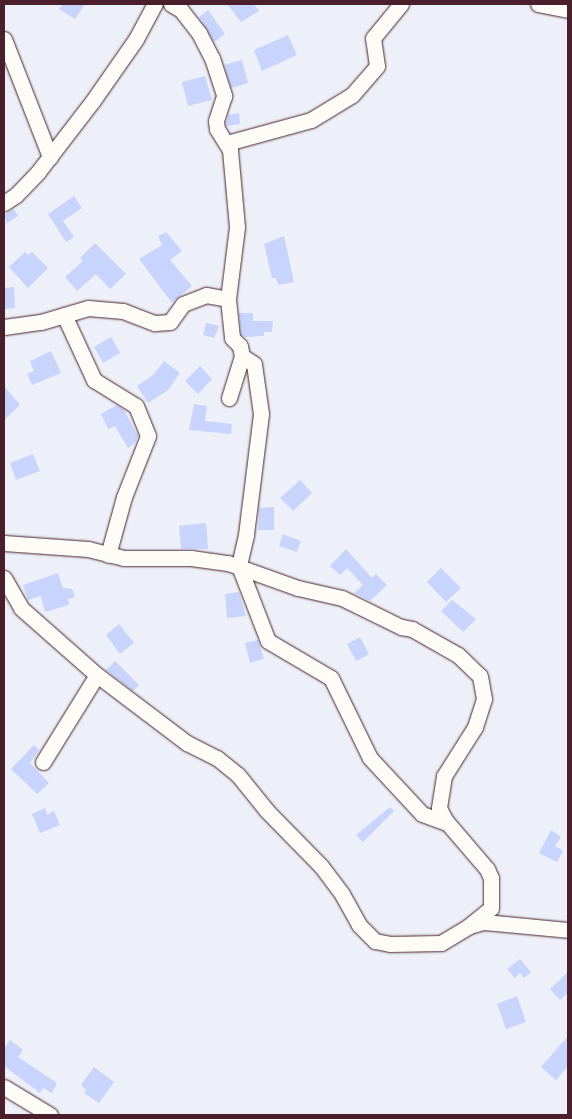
<!DOCTYPE html>
<style>
body{margin:0}
#map{position:relative;width:572px;height:1119px;overflow:hidden;background:#edf0f8;font-family:"Indie Flower",sans-serif}
div>[style]{position:absolute}
[style*='--x']{left:calc(var(--x)*1px);top:calc(var(--y)*1px);width:calc(var(--w)*1px);rotate:calc(var(--a)*1deg)}
.building>*{inset:0;background:#c8d4fb}
.roads{filter:drop-shadow(0 0 1px #4a1f2b) drop-shadow(0 0 1px #4a1f2b)}
.minor>*{height:15px;margin:-7.5px;padding:0 7.5px;transform-origin:7.5px;border-radius:7.5px;background:#fdfcf7}
span{translate:-50% -50%;white-space:nowrap;text-align:center;line-height:1.15;-webkit-text-stroke:4.5px #fdfcf7;paint-order:stroke}
.frame{position:absolute;inset:0;border:5px solid #4a1f2b;pointer-events:none}
</style>
<div id="map">
<div class="building">
<i style="clip-path:polygon(63px 4px,85px 4px,75px 19px,59px 9px)"></i>
<i style="clip-path:polygon(227px 4px,254px 4px,259px 11px,241px 22px)"></i>
<i style="clip-path:polygon(208px 10px,225px 34px,214px 42px,199px 17px)"></i>
<i style="clip-path:polygon(288px 35px,297px 55px,262px 71px,254px 50px)"></i>
<i style="clip-path:polygon(242px 60px,248px 83px,231px 88px,224px 65px)"></i>
<i style="clip-path:polygon(205px 76px,212px 100px,188px 106px,182px 82px)"></i>
<i style="clip-path:polygon(239px 113px,240px 124px,226px 126px,228px 115px)"></i>
<i style="clip-path:polygon(74px 196px,82px 208px,63px 221px,74px 237px,66px 242px,48px 214px)"></i>
<i style="clip-path:polygon(14px 209px,18px 216px,7px 223px,4px 215px)"></i>
<i style="clip-path:polygon(166px 232px,182px 251px,170px 260px,192px 286px,172px 303px,139px 259px,162px 245px,158px 236px)"></i>
<i style="clip-path:polygon(284px 236px,294px 282px,278px 285px,276px 278px,272px 278px,264px 244px)"></i>
<i style="clip-path:polygon(95px 243px,126px 274px,110px 289px,96px 274px,77px 291px,65px 277px,83px 261px,80px 258px)"></i>
<i style="clip-path:polygon(25px 252px,28px 255px,32px 252px,48px 268px,28px 288px,9px 267px)"></i>
<i style="clip-path:polygon(14px 287px,15px 308px,4px 309px,4px 288px)"></i>
<i style="clip-path:polygon(239px 313px,253px 313px,253px 321px,273px 321px,272px 332px,264px 332px,264px 336px,245px 337px,241px 334px)"></i>
<i style="clip-path:polygon(206px 323px,219px 326px,214px 338px,203px 335px)"></i>
<i style="clip-path:polygon(111px 337px,120px 353px,103px 363px,94px 347px)"></i>
<i style="clip-path:polygon(51px 351px,61px 373px,32px 385px,27px 374px,34px 371px,30px 361px)"></i>
<i style="clip-path:polygon(164px 361px,180px 373px,168px 390px,148px 403px,137px 386px,153px 375px)"></i>
<i style="clip-path:polygon(200px 366px,212px 379px,198px 394px,185px 381px)"></i>
<i style="clip-path:polygon(4px 386px,20px 405px,4px 420px)"></i>
<i style="clip-path:polygon(194px 404px,207px 406px,205px 421px,232px 424px,231px 434px,189px 430px)"></i>
<i style="clip-path:polygon(117px 405px,124px 410px,138px 436px,135px 443px,128px 448px,115px 426px,108px 429px,101px 414px)"></i>
<i style="clip-path:polygon(33px 454px,40px 471px,16px 480px,10px 463px)"></i>
<i style="clip-path:polygon(300px 480px,312px 493px,293px 511px,280px 498px)"></i>
<i style="clip-path:polygon(274px 507px,274px 530px,258px 530px,259px 508px)"></i>
<i style="clip-path:polygon(206px 523px,208px 549px,181px 549px,179px 526px)"></i>
<i style="clip-path:polygon(283px 534px,301px 541px,297px 552px,279px 546px)"></i>
<i style="clip-path:polygon(346px 549px,372px 578px,376px 574px,387px 585px,370px 601px,354px 593px,363px 585px,347px 568px,340px 575px,330px 566px)"></i>
<i style="clip-path:polygon(441px 568px,461px 588px,446px 602px,427px 582px)"></i>
<i style="clip-path:polygon(58px 573px,63px 588px,72px 589px,75px 597px,68px 599px,69px 605px,45px 612px,41px 596px,28px 600px,23px 585px)"></i>
<i style="clip-path:polygon(239px 592px,246px 616px,227px 618px,225px 594px)"></i>
<i style="clip-path:polygon(452px 600px,476px 619px,463px 632px,441px 611px)"></i>
<i style="clip-path:polygon(119px 624px,134px 643px,120px 654px,106px 635px)"></i>
<i style="clip-path:polygon(360px 637px,369px 654px,356px 661px,347px 644px)"></i>
<i style="clip-path:polygon(258px 640px,264px 659px,250px 663px,245px 643px)"></i>
<i style="clip-path:polygon(115px 661px,139px 685px,133px 691px,106px 670px)"></i>
<i style="clip-path:polygon(34px 745px,39px 750px,30px 763px,49px 783px,37px 794px,11px 769px)"></i>
<i style="clip-path:polygon(390px 807px,394px 811px,363px 842px,356px 835px)"></i>
<i style="clip-path:polygon(45px 808px,47px 815px,54px 811px,60px 825px,40px 833px,32px 814px)"></i>
<i style="clip-path:polygon(551px 830px,561px 837px,555px 846px,563px 851px,557px 862px,539px 853px)"></i>
<i style="clip-path:polygon(520px 959px,531px 972px,524px 978px,520px 973px,515px 978px,507px 969px)"></i>
<i style="clip-path:polygon(568px 972px,568px 993px,560px 1000px,550px 989px)"></i>
<i style="clip-path:polygon(517px 996px,526px 1022px,506px 1029px,497px 1004px)"></i>
<i style="clip-path:polygon(568px 1036px,568px 1066px,556px 1080px,541px 1067px)"></i>
<i style="clip-path:polygon(10px 1040px,23px 1050px,18px 1057px,57px 1083px,52px 1093px,43px 1088px,40px 1093px,4px 1066px,4px 1049px)"></i>
<i style="clip-path:polygon(94px 1067px,114px 1082px,99px 1103px,84px 1093px,86px 1090px,81px 1085px)"></i>
</div>
<div class="roads">
<div class="minor">
<i style="--x:171;--y:4;--w:12;--a:31"></i>
<i style="--x:181;--y:10;--w:29;--a:52"></i>
<i style="--x:199;--y:33;--w:28;--a:63"></i>
<i style="--x:212;--y:58;--w:40;--a:72"></i>
<i style="--x:224;--y:96;--w:26;--a:108"></i>
<i style="--x:216;--y:121;--w:8;--a:83"></i>
<i style="--x:217;--y:129;--w:25;--a:58"></i>
<i style="--x:230;--y:150;--w:77;--a:84.8"></i>
<i style="--x:237;--y:227;--w:73;--a:97.1"></i>
<i style="--x:228;--y:299;--w:39;--a:84"></i>
<i style="--x:232;--y:338;--w:11;--a:45"></i>
<i style="--x:240;--y:346;--w:10;--a:79"></i>
<i style="--x:242;--y:356;--w:44;--a:107.2"></i>
<i style="--x:538;--y:4;--w:31;--a:11"></i>
<i style="--x:4;--y:39;--w:127;--a:68.7"></i>
<i style="--x:227;--y:143;--w:87;--a:-15.3"></i>
<i style="--x:311;--y:120;--w:48;--a:-31.4"></i>
<i style="--x:352;--y:95;--w:38;--a:-49"></i>
<i style="--x:377;--y:66;--w:28;--a:-98"></i>
<i style="--x:373;--y:38;--w:44;--a:-50.5"></i>
<i style="--x:4;--y:203;--w:14;--a:-34"></i>
<i style="--x:16;--y:195;--w:32;--a:-46"></i>
<i style="--x:38;--y:172;--w:88;--a:-52.4"></i>
<i style="--x:92;--y:102;--w:77;--a:-55.1"></i>
<i style="--x:136;--y:39;--w:40;--a:-62"></i>
<i style="--x:64;--y:315;--w:72;--a:65.2"></i>
<i style="--x:94;--y:380;--w:49;--a:31.8"></i>
<i style="--x:136;--y:406;--w:32;--a:68"></i>
<i style="--x:148;--y:436;--w:66;--a:111.5"></i>
<i style="--x:124;--y:497;--w:60;--a:105.4"></i>
<i style="--x:4;--y:327;--w:37;--a:-8"></i>
<i style="--x:41;--y:322;--w:49;--a:-16.6"></i>
<i style="--x:88;--y:308;--w:35;--a:5"></i>
<i style="--x:123;--y:311;--w:34;--a:21"></i>
<i style="--x:155;--y:323;--w:15;--a:-4"></i>
<i style="--x:170;--y:322;--w:22;--a:-54"></i>
<i style="--x:183;--y:304;--w:25;--a:-21"></i>
<i style="--x:206;--y:295;--w:22;--a:10"></i>
<i style="--x:242;--y:356;--w:14;--a:34"></i>
<i style="--x:254;--y:364;--w:50;--a:82"></i>
<i style="--x:261;--y:414;--w:122;--a:97.1"></i>
<i style="--x:246;--y:535;--w:32;--a:103"></i>
<i style="--x:239;--y:566;--w:80;--a:68.9"></i>
<i style="--x:268;--y:641;--w:73;--a:30.4"></i>
<i style="--x:331;--y:678;--w:89;--a:64"></i>
<i style="--x:370;--y:758;--w:76;--a:47.1"></i>
<i style="--x:422;--y:814;--w:27;--a:20"></i>
<i style="--x:4;--y:543;--w:84;--a:4.1"></i>
<i style="--x:88;--y:549;--w:37;--a:14"></i>
<i style="--x:124;--y:558;--w:67;--a:0"></i>
<i style="--x:191;--y:558;--w:37;--a:8"></i>
<i style="--x:228;--y:563;--w:74;--a:19.7"></i>
<i style="--x:298;--y:588;--w:45;--a:12.8"></i>
<i style="--x:342;--y:598;--w:66;--a:26.2"></i>
<i style="--x:401;--y:627;--w:11;--a:10"></i>
<i style="--x:412;--y:629;--w:53;--a:29.5"></i>
<i style="--x:458;--y:655;--w:30;--a:44"></i>
<i style="--x:480;--y:676;--w:23;--a:80"></i>
<i style="--x:484;--y:699;--w:29;--a:108"></i>
<i style="--x:475;--y:727;--w:58;--a:122.3"></i>
<i style="--x:444;--y:776;--w:32;--a:99"></i>
<i style="--x:439;--y:808;--w:13;--a:63"></i>
<i style="--x:445;--y:820;--w:65;--a:49.4"></i>
<i style="--x:487;--y:869;--w:10;--a:66"></i>
<i style="--x:491;--y:878;--w:30;--a:90"></i>
<i style="--x:491;--y:908;--w:28;--a:141"></i>
<i style="--x:4;--y:578;--w:34;--a:60"></i>
<i style="--x:21;--y:608;--w:101;--a:41.4"></i>
<i style="--x:97;--y:675;--w:113;--a:37.1"></i>
<i style="--x:187;--y:743;--w:34;--a:27"></i>
<i style="--x:217;--y:758;--w:27;--a:39"></i>
<i style="--x:238;--y:775;--w:46;--a:51.1"></i>
<i style="--x:267;--y:811;--w:77;--a:45.5"></i>
<i style="--x:321;--y:866;--w:35;--a:53"></i>
<i style="--x:342;--y:894;--w:35;--a:61"></i>
<i style="--x:359;--y:925;--w:23;--a:45"></i>
<i style="--x:375;--y:941;--w:15;--a:11"></i>
<i style="--x:390;--y:944;--w:51;--a:-1.1"></i>
<i style="--x:441;--y:943;--w:33;--a:-31"></i>
<i style="--x:469;--y:926;--w:16;--a:-15"></i>
<i style="--x:484;--y:922;--w:84;--a:5.4"></i>
<i style="--x:43;--y:762;--w:102;--a:-58.2"></i>
<i style="--x:4;--y:1087;--w:54;--a:31.3"></i>
</div>
</div>
<div class="frame"></div>
</div>
